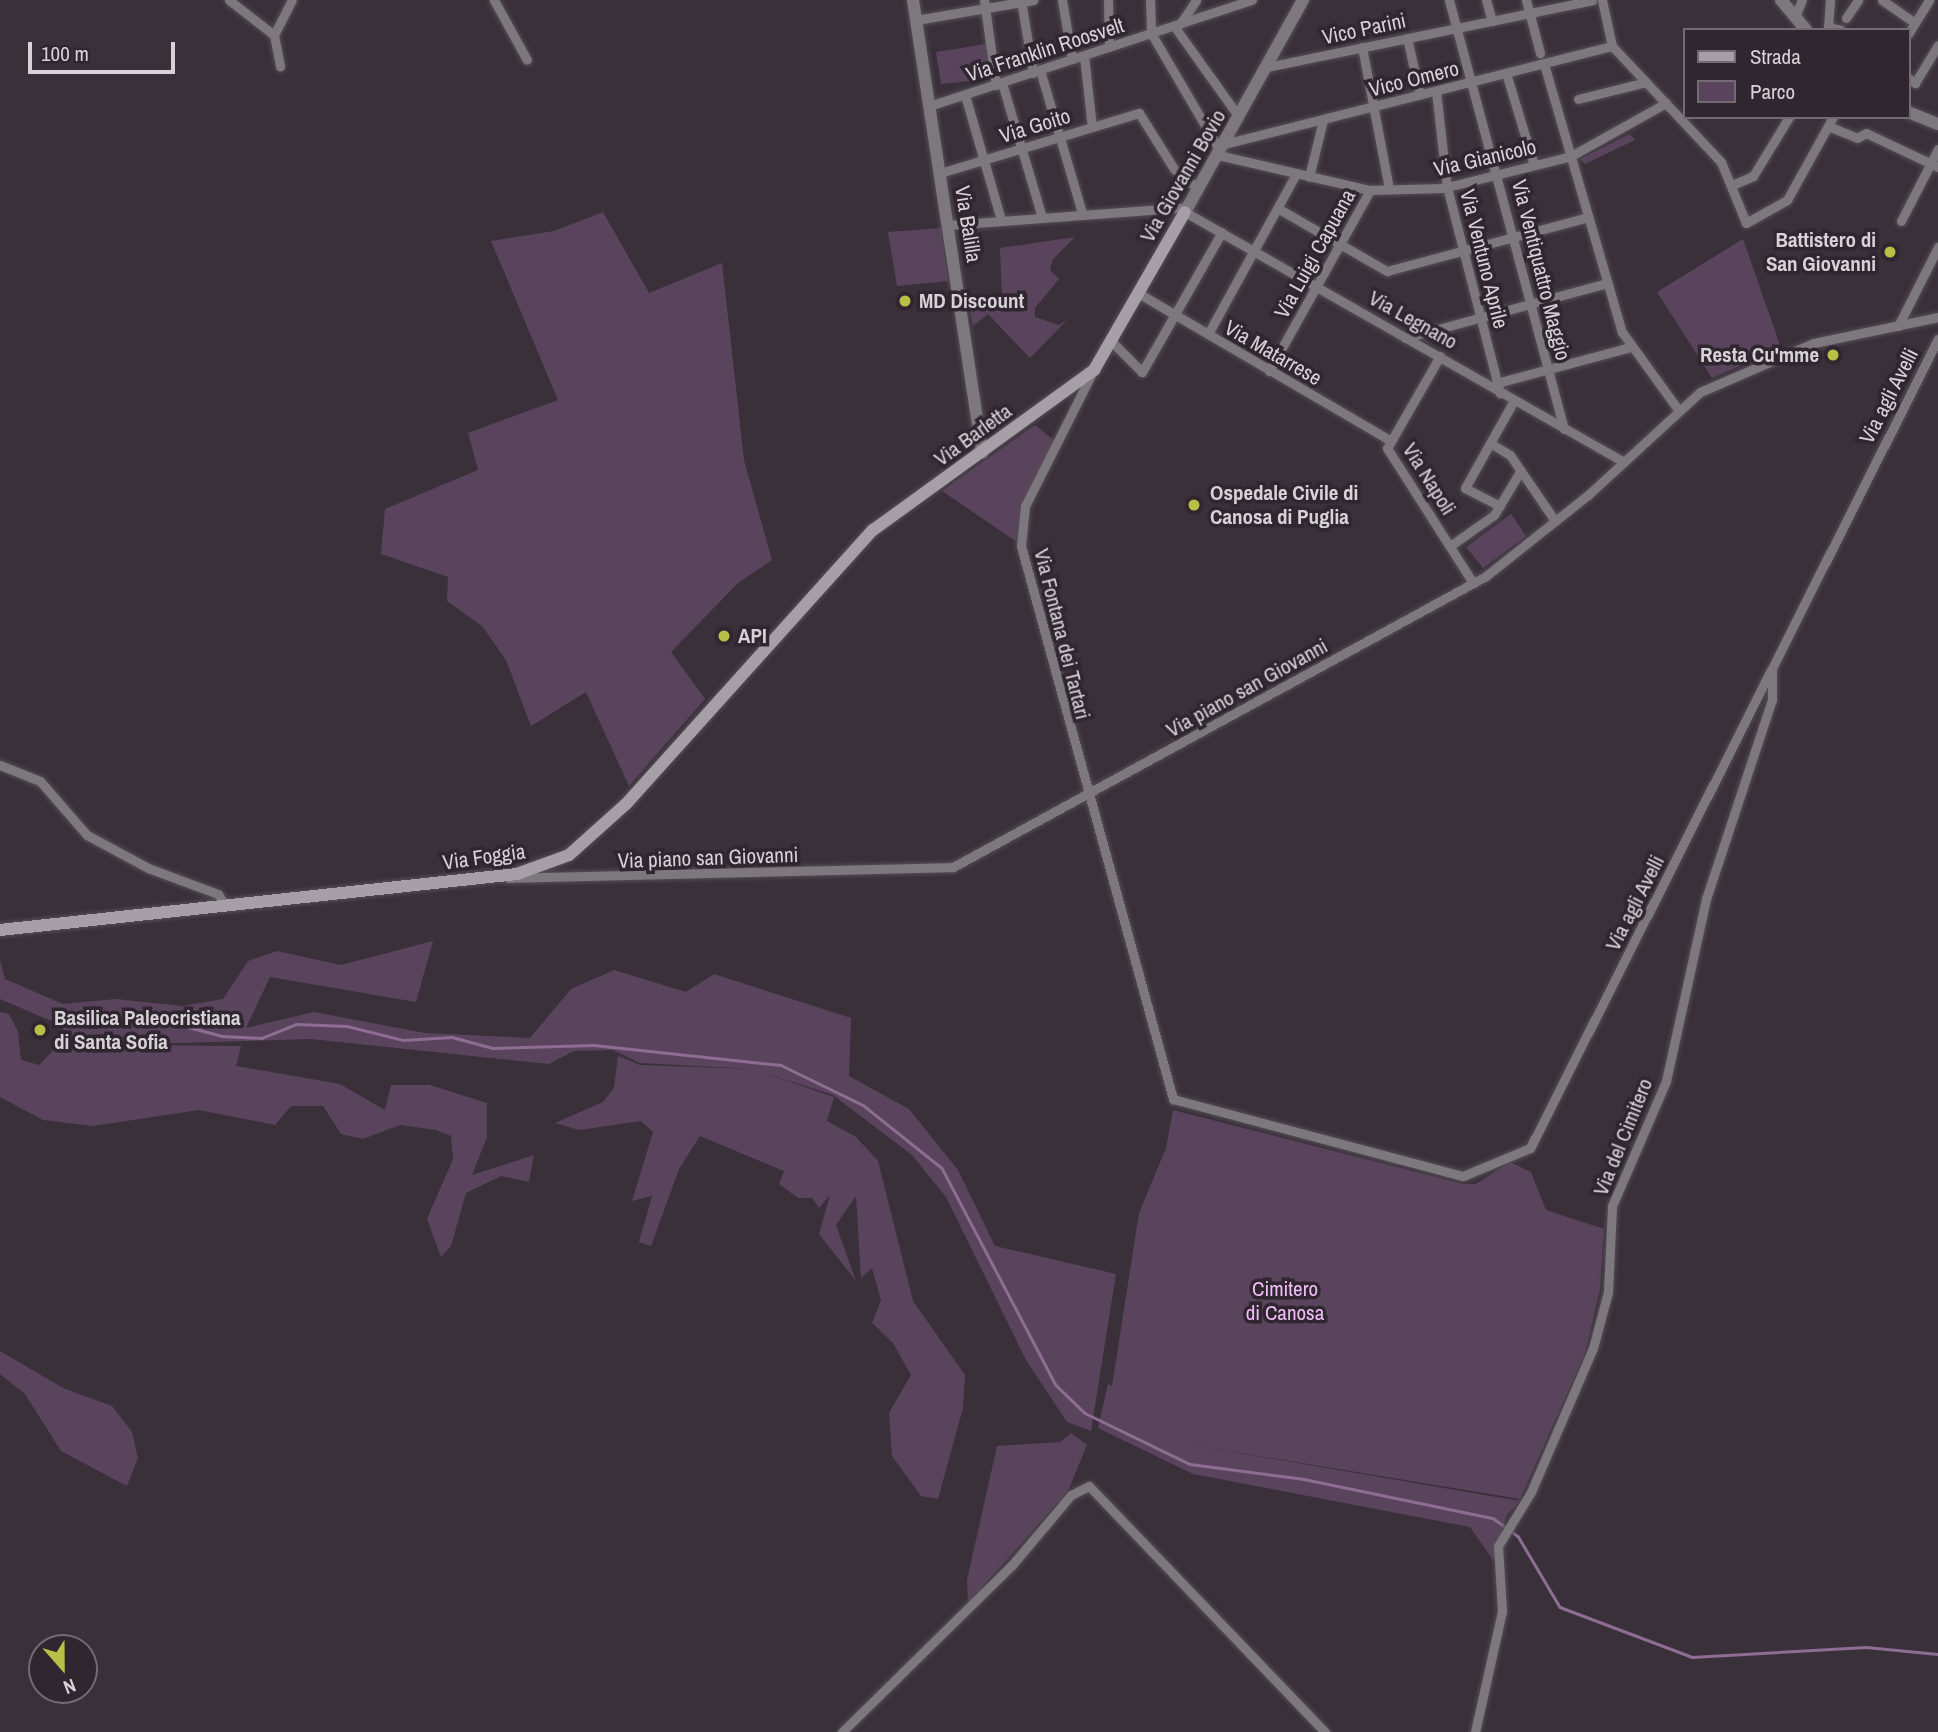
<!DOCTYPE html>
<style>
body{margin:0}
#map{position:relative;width:1938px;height:1732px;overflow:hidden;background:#39303a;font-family:"Archivo Narrow",sans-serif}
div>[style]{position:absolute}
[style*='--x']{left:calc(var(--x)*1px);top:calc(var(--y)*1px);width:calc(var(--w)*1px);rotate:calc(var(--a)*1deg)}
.green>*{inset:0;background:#5a445d}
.stream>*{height:2.5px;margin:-1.25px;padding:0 1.25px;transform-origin:1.25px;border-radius:1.25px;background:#8e6d93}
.roads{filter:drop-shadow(0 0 2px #554d56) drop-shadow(0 0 2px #554d56)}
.minor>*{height:9px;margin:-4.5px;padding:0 4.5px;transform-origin:4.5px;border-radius:4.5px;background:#7d787d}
.tertiary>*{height:12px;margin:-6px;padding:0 6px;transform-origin:6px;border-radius:6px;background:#7d787d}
.secondary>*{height:12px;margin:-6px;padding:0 6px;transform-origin:6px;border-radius:6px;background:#a69fa7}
.dots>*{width:19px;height:19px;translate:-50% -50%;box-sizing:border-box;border:4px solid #2f2630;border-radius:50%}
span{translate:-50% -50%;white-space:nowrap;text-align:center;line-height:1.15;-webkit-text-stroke:7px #2f2630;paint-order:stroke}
.street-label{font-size:21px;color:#d7d2d8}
.poi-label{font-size:21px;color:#d7d2d8;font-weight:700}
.right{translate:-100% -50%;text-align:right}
.left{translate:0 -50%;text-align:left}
.park-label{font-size:21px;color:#f2bef9}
.legend{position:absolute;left:1683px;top:28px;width:228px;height:91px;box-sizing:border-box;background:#2f2630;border:2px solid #726b73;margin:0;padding:9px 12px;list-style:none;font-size:21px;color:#d7d2d8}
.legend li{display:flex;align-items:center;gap:14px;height:35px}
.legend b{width:35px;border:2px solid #726b73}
.north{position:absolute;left:28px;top:1634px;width:70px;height:70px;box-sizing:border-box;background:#2f2630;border:2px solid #726b73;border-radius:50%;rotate:159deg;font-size:19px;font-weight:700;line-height:28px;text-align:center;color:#d7d2d8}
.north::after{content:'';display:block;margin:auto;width:24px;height:32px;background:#b9c046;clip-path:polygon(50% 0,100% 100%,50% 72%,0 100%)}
.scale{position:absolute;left:28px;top:42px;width:147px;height:32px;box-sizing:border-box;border:4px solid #d7d2d8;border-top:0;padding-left:9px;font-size:21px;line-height:24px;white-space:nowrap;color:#d7d2d8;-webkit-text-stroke:5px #2f2630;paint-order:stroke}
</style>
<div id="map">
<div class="green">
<i style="clip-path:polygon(986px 44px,990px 79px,941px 84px,936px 52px)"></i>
<i style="clip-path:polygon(1630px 134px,1635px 140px,1585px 164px,1580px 159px)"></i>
<i style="clip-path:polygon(603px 212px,649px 293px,722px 263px,744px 460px,772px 560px,738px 583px,671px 652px,705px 699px,629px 786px,586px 692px,531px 726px,506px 660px,482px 626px,447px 601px,448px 577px,381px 554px,385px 509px,478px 470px,468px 433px,558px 400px,491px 241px,554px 231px)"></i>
<i style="clip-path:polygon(941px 228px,948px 281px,897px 286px,888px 232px)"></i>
<i style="clip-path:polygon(1075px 237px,1053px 259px,1050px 270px,1059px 279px,1035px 308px,1035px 317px,1059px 325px,1067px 320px,1030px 358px,988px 314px,973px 326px,967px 297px,1002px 300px,1000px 248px)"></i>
<i style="clip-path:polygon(1743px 239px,1781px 348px,1712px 378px,1657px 292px)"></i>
<i style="clip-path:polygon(1035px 425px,1055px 441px,1020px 516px,1017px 542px,942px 491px)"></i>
<i style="clip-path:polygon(1511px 514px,1526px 536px,1483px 568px,1466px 547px)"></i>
<i style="clip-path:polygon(433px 941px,416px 1002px,270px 977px,246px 1028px,314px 1012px,425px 1033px,530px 1038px,571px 989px,614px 970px,686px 992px,714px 974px,851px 1018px,849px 1076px,909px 1109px,958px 1170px,995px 1246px,1116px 1274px,1091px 1431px,1067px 1422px,1026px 1360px,946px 1197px,912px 1155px,833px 1095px,758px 1071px,834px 1097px,827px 1121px,856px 1137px,878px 1161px,913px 1301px,965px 1375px,963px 1408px,938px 1499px,921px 1496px,892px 1456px,889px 1413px,911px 1375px,893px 1343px,872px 1323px,881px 1300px,872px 1268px,861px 1278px,856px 1196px,836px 1225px,856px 1281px,819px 1234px,830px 1195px,819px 1208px,812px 1198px,798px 1198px,779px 1184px,784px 1171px,700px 1136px,679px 1169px,651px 1246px,639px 1242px,652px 1196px,632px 1201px,653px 1132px,641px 1121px,579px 1130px,555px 1123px,603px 1102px,614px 1088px,618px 1056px,640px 1065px,754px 1069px,640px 1063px,613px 1050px,574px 1051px,549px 1064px,311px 1039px,110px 1045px,241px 1046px,236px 1066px,340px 1084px,385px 1110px,391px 1085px,430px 1085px,487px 1103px,487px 1137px,472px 1175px,534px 1155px,529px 1182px,501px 1176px,466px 1193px,451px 1246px,441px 1257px,427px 1219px,453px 1159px,451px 1136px,436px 1130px,400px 1125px,363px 1139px,341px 1134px,323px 1106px,291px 1106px,275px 1125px,199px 1110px,93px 1126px,43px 1120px,0 1097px,0 1012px,9px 1014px,18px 1032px,21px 1060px,39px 1065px,64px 1039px,63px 1026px,0 999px,0 960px,5px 979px,63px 1004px,116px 999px,182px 1006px,223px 999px,248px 961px,277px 951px,341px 965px)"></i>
<i style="clip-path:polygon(1173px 1110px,1463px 1184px,1476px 1184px,1510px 1162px,1531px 1172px,1546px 1210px,1604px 1229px,1600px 1289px,1585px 1353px,1520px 1499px,1180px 1443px,1520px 1501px,1507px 1515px,1493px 1560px,1470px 1527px,1193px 1474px,1098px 1428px,1108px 1384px,1112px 1386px,1139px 1213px,1166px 1148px)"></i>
<i style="clip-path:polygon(0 1351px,63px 1388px,112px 1406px,132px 1432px,138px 1458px,127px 1486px,61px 1451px,25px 1394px,0 1374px)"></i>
<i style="clip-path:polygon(1071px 1433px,1087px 1445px,1068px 1491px,968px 1603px,967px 1580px,997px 1446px,1060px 1442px)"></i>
</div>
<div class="stream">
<i style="--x:94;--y:1023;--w:68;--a:-2.5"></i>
<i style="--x:162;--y:1020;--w:62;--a:14.9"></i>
<i style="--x:222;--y:1036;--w:40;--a:2.9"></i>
<i style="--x:262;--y:1038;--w:37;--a:-22"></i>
<i style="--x:296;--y:1024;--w:51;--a:2.2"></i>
<i style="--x:347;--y:1026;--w:58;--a:14"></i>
<i style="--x:403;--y:1040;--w:49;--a:-3.5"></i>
<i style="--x:452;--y:1037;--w:42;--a:15"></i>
<i style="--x:493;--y:1048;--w:101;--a:-1.7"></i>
<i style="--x:594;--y:1045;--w:188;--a:6.1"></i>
<i style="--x:781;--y:1065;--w:91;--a:26"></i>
<i style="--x:863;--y:1105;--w:101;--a:38.6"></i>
<i style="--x:942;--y:1168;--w:245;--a:62.3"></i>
<i style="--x:1056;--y:1385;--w:40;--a:44"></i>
<i style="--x:1085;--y:1413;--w:117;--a:25.9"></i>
<i style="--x:1190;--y:1464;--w:115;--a:7.5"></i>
<i style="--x:1304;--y:1479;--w:193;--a:11.7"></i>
<i style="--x:1493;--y:1518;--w:31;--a:36"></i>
<i style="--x:1518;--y:1536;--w:82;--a:59.4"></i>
<i style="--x:1560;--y:1607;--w:141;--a:20.7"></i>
<i style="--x:1692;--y:1657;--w:174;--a:-3.3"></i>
<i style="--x:1866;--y:1647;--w:72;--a:5.6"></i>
</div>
<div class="roads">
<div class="minor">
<i style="--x:229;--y:0;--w:57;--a:37.9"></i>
<i style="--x:494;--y:0;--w:68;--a:61.2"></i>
<i style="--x:984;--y:0;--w:86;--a:82"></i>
<i style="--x:1021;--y:0;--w:74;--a:80.7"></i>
<i style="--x:1062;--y:0;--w:60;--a:80.4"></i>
<i style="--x:1108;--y:0;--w:47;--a:88.8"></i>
<i style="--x:1150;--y:0;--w:33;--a:88"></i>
<i style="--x:1151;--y:33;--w:137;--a:59.7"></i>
<i style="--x:1449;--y:0;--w:444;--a:75"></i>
<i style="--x:1486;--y:0;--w:22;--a:74"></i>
<i style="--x:1526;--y:0;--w:55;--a:75.2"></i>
<i style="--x:1602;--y:0;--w:47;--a:77.7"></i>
<i style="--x:1612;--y:46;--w:159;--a:46.8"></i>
<i style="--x:1721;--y:162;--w:66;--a:67.7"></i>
<i style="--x:1746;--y:223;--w:47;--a:-29.3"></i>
<i style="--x:1787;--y:200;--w:95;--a:-61"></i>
<i style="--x:1830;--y:0;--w:27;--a:94"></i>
<i style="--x:1828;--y:27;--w:13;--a:13"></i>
<i style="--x:1882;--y:0;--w:40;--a:34.9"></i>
<i style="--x:1795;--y:17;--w:18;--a:-68"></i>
<i style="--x:1846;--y:18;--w:22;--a:-56"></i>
<i style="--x:916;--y:20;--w:119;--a:-9.7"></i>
<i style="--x:1180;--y:24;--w:29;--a:-56"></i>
<i style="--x:1174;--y:26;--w:112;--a:54.5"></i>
<i style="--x:1908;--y:34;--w:40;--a:-58"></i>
<i style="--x:274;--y:35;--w:39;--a:-63"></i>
<i style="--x:274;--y:35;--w:32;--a:79"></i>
<i style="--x:1407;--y:38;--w:58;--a:77.2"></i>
<i style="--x:1362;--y:47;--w:145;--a:79.2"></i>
<i style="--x:1084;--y:56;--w:71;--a:83.6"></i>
<i style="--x:1544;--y:64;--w:279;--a:73.8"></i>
<i style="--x:1622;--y:332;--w:94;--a:54.1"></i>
<i style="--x:1267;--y:67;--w:332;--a:-11.6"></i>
<i style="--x:1040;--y:70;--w:149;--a:73.6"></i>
<i style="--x:1506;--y:73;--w:96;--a:73.1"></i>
<i style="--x:1908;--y:78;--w:9;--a:36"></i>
<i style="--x:1915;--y:83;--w:44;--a:-58.8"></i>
<i style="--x:1002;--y:83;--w:140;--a:73.4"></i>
<i style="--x:1436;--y:91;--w:97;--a:83.5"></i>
<i style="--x:1447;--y:187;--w:213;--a:75.6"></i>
<i style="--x:965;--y:95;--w:130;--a:73.9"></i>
<i style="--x:1578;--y:99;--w:70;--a:-14"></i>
<i style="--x:929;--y:106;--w:340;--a:-18.2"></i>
<i style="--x:1828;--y:126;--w:31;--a:22"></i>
<i style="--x:1857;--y:138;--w:10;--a:-29"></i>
<i style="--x:1866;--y:133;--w:80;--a:25.3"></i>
<i style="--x:1224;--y:144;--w:400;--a:-14.2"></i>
<i style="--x:1218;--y:155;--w:156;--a:13"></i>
<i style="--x:1370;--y:190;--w:73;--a:-1.6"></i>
<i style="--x:1443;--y:188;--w:132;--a:-14"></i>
<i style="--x:1571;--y:156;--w:109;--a:-29.2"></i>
<i style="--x:940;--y:173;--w:208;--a:-16.8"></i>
<i style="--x:1139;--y:113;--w:66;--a:58"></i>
<i style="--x:1174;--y:169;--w:32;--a:39"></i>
<i style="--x:1309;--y:177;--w:59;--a:-76.2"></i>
<i style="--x:1732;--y:185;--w:23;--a:-23"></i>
<i style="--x:1753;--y:176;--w:69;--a:-58.6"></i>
<i style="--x:1279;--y:209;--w:125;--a:29.9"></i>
<i style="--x:1387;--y:271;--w:209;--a:-15"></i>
<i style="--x:1185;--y:212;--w:503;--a:29.67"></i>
<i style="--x:1901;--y:221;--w:81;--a:-62.8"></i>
<i style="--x:949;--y:225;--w:240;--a:-4.3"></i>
<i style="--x:1138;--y:293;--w:293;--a:30.3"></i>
<i style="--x:1898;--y:326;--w:89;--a:-63.1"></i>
<i style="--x:1208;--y:334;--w:183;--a:-61.2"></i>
<i style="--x:1405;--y:338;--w:210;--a:-15.2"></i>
<i style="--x:1111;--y:341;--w:44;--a:45"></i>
<i style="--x:1142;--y:372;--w:161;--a:-60.3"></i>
<i style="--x:1440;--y:356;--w:106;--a:119.9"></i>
<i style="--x:1387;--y:448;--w:160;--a:57.5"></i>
<i style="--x:1269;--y:371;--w:207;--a:-60.8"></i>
<i style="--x:1091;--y:375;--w:147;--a:116.7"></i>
<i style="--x:1025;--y:506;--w:40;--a:95.7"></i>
<i style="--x:1021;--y:546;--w:574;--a:74.63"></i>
<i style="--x:1173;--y:1099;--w:300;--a:14.9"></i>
<i style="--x:1463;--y:1176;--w:73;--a:-22.7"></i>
<i style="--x:1530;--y:1148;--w:906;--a:-63.24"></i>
<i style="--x:1497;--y:383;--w:138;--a:-15.1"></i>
<i style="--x:1490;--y:443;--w:23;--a:31"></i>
<i style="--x:1510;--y:455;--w:80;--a:55.7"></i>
<i style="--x:1500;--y:506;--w:39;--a:-153"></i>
<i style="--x:1465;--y:488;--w:98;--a:-60.8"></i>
<i style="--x:1450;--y:546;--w:54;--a:-35.2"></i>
<i style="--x:1494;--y:515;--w:52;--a:-59"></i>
<i style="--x:0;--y:765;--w:43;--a:21.8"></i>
<i style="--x:40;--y:781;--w:72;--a:49"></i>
<i style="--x:87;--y:835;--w:69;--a:28.4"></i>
<i style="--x:148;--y:868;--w:75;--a:20.4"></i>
<i style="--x:218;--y:894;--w:14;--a:60"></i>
<i style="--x:508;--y:878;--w:445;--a:-1.4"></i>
<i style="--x:953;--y:867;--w:607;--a:-28.63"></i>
<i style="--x:1486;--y:576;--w:130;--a:-38.5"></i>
<i style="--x:1588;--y:495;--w:152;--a:-42.6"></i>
<i style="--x:1700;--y:392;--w:124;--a:-23.3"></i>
<i style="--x:1814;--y:343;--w:127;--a:-11.8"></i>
<i style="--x:842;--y:1732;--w:238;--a:-44.5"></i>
<i style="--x:1012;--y:1565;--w:92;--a:-49.9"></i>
<i style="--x:1071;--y:1495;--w:20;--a:-27"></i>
<i style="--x:1089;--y:1486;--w:341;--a:46.2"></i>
<i style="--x:1475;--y:1732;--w:124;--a:-77.4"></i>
<i style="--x:1502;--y:1611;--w:65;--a:-93.5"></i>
<i style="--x:1498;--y:1546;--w:63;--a:-58.6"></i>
<i style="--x:1531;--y:1492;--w:157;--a:-66.7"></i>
<i style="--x:1593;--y:1348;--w:58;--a:-75"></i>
<i style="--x:1608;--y:1292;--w:86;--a:-87.3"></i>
<i style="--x:1612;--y:1206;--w:136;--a:-66.6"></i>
<i style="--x:1666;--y:1081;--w:186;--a:-77.6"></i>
<i style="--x:1706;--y:899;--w:210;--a:-71.7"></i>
<i style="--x:1772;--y:700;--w:30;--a:-90"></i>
</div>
<div class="tertiary">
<i style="--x:913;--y:0;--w:458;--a:81.3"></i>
<i style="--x:1781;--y:0;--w:39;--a:50"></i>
<i style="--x:1908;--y:112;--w:32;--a:22"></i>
<i style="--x:1185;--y:212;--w:243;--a:-60.9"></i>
</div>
<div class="secondary">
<i style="--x:0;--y:930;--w:520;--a:-6.18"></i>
<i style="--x:517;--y:874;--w:55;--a:-20.1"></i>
<i style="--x:569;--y:855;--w:76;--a:-41.8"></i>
<i style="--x:626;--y:804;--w:369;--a:-48"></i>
<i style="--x:873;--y:530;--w:273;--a:-35.9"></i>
<i style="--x:1094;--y:370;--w:182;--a:-60.1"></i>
</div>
</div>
<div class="dots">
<i style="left:1890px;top:252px;background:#b9c046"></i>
<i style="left:905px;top:301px;background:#b9c046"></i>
<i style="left:1833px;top:355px;background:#b9c046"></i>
<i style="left:1194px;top:505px;background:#b9c046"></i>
<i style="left:724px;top:636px;background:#b9c046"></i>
<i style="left:40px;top:1030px;background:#b9c046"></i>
</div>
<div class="street-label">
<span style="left:1364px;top:29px;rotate:-12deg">Vico Parini</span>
<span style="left:1045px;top:50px;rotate:-18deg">Via Franklin Roosvelt</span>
<span style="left:1414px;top:79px;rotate:-14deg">Vico Omero</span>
<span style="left:1035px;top:126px;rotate:-17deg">Via Goito</span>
<span style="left:1485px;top:158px;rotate:-13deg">Via Gianicolo</span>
<span style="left:1183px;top:176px;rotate:-60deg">Via Giovanni Bovio</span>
<span style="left:968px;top:224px;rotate:81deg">Via Balilla</span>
<span style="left:1315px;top:254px;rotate:-61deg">Via Luigi Capuana</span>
<span style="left:1484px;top:259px;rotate:76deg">Via Ventuno Aprile</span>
<span style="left:1541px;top:270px;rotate:76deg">Via Ventiquattro Maggio</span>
<span style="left:1413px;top:320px;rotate:29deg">Via Legnano</span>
<span style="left:1273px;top:353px;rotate:30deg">Via Matarrese</span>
<span style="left:1889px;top:396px;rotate:-63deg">Via agli Avelli</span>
<span style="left:973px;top:435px;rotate:-36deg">Via Barletta</span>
<span style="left:1429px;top:479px;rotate:58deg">Via Napoli</span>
<span style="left:1062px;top:634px;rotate:76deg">Via Fontana dei Tartari</span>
<span style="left:1247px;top:688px;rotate:-29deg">Via piano san Giovanni</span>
<span style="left:484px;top:857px;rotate:-8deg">Via Foggia</span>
<span style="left:708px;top:858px;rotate:-2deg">Via piano san Giovanni</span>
<span style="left:1635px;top:903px;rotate:-63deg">Via agli Avelli</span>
<span style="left:1623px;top:1137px;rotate:-68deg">Via del Cimitero</span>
</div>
<div class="poi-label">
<span class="right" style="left:1876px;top:252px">Battistero di<br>San Giovanni</span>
<span class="left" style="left:919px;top:301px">MD Discount</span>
<span class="right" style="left:1819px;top:355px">Resta Cu'mme</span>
<span class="left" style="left:1210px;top:505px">Ospedale Civile di<br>Canosa di Puglia</span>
<span class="left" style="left:738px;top:636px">API</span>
<span class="left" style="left:54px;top:1030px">Basilica Paleocristiana<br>di Santa Sofia</span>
</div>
<div class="park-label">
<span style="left:1285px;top:1301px">Cimitero<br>di Canosa</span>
</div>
<ul class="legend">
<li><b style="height:9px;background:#a69fa7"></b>Strada</li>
<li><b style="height:19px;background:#5a445d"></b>Parco</li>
</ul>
<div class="north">N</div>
<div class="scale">100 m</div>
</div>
